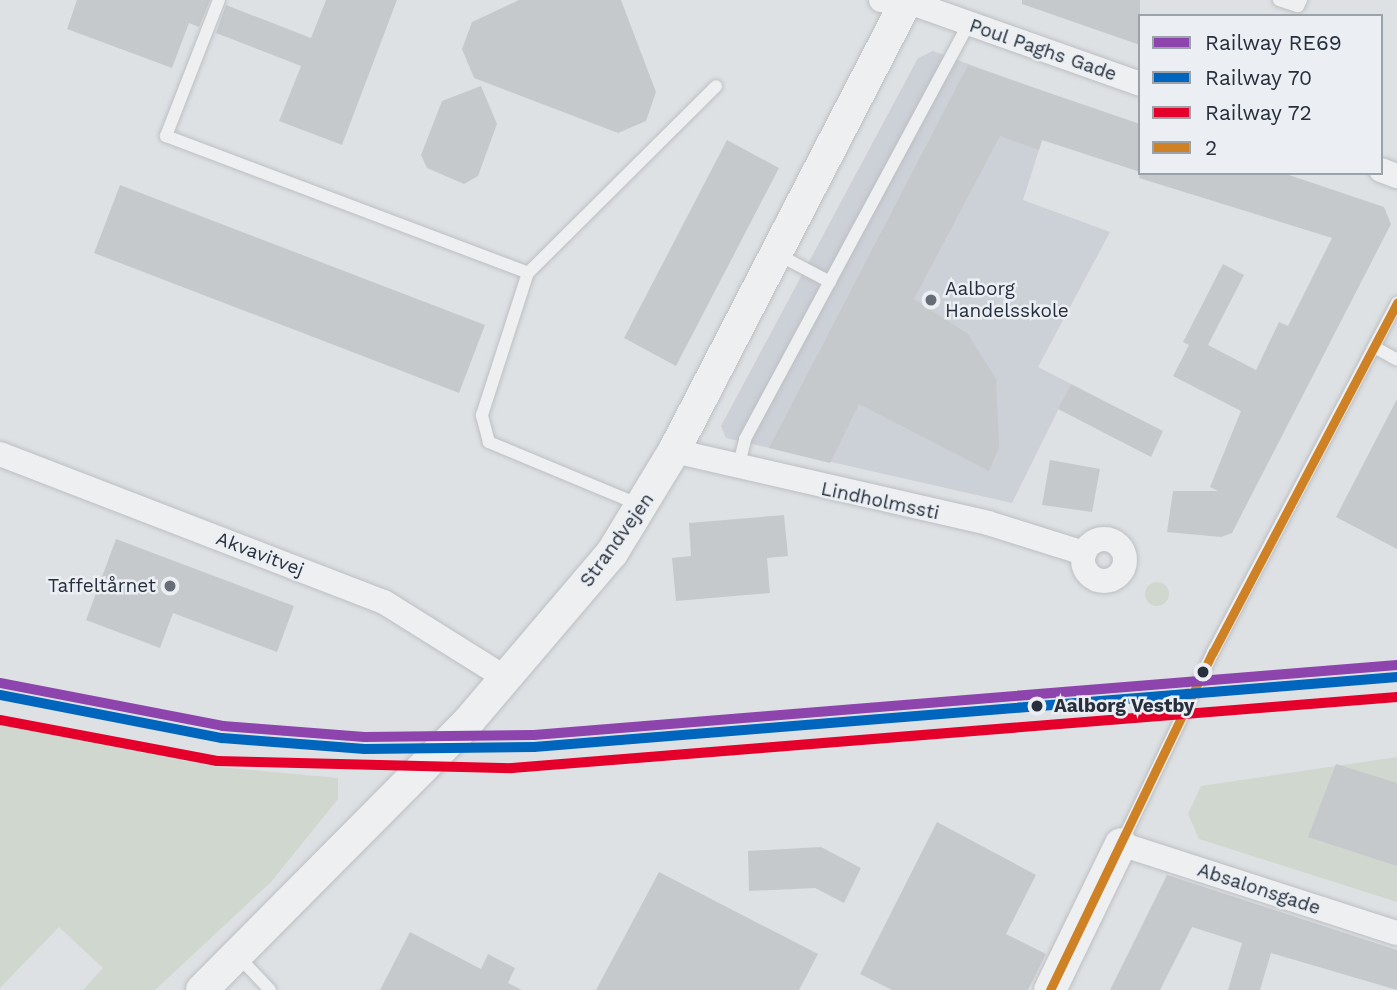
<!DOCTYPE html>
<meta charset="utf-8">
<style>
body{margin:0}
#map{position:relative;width:1397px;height:990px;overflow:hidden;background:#dee1e4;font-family:"Work Sans",sans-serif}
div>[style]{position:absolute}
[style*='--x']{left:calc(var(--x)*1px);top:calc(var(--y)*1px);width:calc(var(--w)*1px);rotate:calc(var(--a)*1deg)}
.built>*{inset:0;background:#ccd0d7}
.green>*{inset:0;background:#cfd7cf}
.round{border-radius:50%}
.building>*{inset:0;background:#c6c9cc}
.roads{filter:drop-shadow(0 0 2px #bcbfc2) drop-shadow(0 0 2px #bcbfc2)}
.service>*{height:12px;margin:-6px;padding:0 6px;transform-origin:6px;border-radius:6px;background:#edeff0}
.minor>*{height:24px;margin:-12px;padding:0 12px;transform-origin:12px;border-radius:12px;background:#edeff0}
.minor>.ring{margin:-12px;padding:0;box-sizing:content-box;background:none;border:24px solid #edeff0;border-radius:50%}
.tertiary>*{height:32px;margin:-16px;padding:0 16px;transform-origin:16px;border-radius:16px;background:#edeff0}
.bus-1>*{height:9px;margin:-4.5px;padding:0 4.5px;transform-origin:4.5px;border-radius:4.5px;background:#ce8125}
.rail-1>*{height:10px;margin:-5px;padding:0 5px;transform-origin:5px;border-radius:5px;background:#8e44ad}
.rail-2>*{height:10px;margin:-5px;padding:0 5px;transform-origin:5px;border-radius:5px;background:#0065bd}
.rail-3>*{height:10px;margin:-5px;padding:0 5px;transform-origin:5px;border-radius:5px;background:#e4002b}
.dots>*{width:19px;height:19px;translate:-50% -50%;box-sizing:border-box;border:4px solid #ebeff4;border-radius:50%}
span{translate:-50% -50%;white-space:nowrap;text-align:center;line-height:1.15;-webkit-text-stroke:5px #ebeff4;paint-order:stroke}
.street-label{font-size:19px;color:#262f3b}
.poi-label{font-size:19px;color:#262f3b}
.left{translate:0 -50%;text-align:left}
.right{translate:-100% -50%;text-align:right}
.stop-label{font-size:19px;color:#262f3b;font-weight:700}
.legend{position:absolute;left:1138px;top:14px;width:245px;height:161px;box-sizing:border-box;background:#ebeff4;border:2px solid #9ca2aa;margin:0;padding:9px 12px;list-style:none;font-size:21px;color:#262f3b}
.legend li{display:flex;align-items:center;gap:14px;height:35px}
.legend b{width:35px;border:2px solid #9ca2aa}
</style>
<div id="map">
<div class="built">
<i style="clip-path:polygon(933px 51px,1056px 96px,1023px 200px,1110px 232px,1038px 367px,1071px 384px,1012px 503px,726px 438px,721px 426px,918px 58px)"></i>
</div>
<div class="green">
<i class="round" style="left:1145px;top:582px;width:24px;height:24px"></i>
<i style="clip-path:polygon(0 725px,217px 767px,338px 778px,338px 799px,271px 882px,155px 990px,83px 990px,103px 968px,59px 927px,0 988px)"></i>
<i style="clip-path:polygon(1397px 757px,1397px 902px,1199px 839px,1188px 814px,1201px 786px)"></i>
</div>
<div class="building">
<i style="clip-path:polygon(77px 0,210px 0,199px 27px,189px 23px,172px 68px,67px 29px)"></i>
<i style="clip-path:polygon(326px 0,397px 0,342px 145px,279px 121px,301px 66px,216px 33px,226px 5px,311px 38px)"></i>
<i style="clip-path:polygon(519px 0,621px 0,656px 92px,646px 121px,618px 133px,474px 78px,462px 49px,472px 22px)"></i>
<i style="clip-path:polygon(1022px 0,1140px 0,1140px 45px,1022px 4px)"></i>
<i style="clip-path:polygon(968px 65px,1140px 124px,1140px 172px,1042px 140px,1039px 150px,1000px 136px,914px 299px,968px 334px,996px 379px,999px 447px,989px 471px,859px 404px,830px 463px,769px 448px)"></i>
<i style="clip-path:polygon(481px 86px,497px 124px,478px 176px,464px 184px,427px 168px,421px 155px,442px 101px)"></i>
<i style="clip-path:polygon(727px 140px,779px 168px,676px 366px,624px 338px)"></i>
<i style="clip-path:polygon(1140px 173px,1283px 173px,1384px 207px,1391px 224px,1232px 533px,1221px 537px,1167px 532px,1173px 491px,1218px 491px,1210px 487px,1241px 411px,1173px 376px,1189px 345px,1183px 342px,1223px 264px,1244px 275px,1208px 345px,1256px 370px,1279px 322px,1288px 326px,1332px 238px,1139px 178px)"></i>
<i style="clip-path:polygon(120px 185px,485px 325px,459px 393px,94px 253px)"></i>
<i style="clip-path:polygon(1071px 384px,1163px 431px,1151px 457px,1058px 409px)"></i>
<i style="clip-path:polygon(1397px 399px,1397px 549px,1336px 517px)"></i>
<i style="clip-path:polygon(1050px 460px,1100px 469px,1092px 512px,1042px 505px)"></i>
<i style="clip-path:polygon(784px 515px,788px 556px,767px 558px,770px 593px,676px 601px,672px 558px,691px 556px,689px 523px)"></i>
<i style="clip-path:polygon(116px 539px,294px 606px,277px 652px,173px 613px,160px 648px,86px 620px)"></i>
<i style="clip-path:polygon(1336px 764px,1397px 783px,1397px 866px,1308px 837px)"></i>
<i style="clip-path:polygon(937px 822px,1036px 875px,1006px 934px,1046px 954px,1028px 990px,892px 990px,860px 974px)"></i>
<i style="clip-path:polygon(821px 847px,861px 868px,844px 903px,815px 888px,749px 891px,748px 851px)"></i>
<i style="clip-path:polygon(659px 872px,818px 954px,799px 990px,596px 990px)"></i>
<i style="clip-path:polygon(1167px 875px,1397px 950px,1397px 990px,1271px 953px,1260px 990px,1228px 990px,1242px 943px,1192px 927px,1160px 990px,1110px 990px)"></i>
<i style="clip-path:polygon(410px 932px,481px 969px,488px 954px,515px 968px,508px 983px,522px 990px,380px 990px)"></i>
</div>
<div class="roads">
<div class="service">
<i style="--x:219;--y:0;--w:146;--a:111.3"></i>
<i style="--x:166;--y:136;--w:387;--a:20.7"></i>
<i style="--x:1279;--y:0;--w:20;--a:18"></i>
<i style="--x:1298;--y:6;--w:7;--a:-63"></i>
<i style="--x:777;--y:254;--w:60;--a:27.8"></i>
<i style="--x:1374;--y:347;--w:26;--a:29"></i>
<i style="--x:738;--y:468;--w:30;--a:-76"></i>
<i style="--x:745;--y:439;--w:471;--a:-61.7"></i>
<i style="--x:640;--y:505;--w:164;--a:-157.4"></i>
<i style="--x:489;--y:442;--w:28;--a:-105"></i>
<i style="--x:482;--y:415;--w:149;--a:-72.1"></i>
<i style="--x:528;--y:273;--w:265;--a:-44.8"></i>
<i style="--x:1121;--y:844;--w:213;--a:-64.4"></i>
<i style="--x:1213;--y:652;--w:395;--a:-62.2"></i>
<i style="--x:237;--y:955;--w:48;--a:46.7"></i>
</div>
<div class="minor">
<i style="--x:881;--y:0;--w:25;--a:2"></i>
<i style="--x:906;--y:1;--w:248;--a:19.5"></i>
<i style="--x:1381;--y:170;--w:17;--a:21"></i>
<i style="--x:674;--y:451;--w:322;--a:12.9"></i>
<i style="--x:988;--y:523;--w:101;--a:17.4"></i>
<i style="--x:0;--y:454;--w:412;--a:21.1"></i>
<i style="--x:384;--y:602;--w:145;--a:32"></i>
<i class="ring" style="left:1083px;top:539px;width:18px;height:18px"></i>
<i style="--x:1121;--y:844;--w:290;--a:17.9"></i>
</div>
<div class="tertiary">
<i style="--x:202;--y:990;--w:378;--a:-45.2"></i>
<i style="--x:468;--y:722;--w:222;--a:-49.6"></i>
<i style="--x:612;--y:553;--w:119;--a:-58.7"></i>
<i style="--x:674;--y:451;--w:508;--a:-62.68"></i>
<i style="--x:1050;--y:990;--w:162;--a:-64.1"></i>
</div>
</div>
<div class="bus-1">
<i style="--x:1050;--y:990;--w:375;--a:-64.3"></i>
<i style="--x:1213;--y:652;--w:395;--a:-62.2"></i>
</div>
<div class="rail-1">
<i style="--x:0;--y:683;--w:227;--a:10.9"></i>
<i style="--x:223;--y:726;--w:142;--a:4.4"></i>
<i style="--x:365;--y:737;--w:169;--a:-0.7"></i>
<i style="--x:534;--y:735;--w:866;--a:-4.64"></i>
</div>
<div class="rail-2">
<i style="--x:0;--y:695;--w:226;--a:11"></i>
<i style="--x:222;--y:738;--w:143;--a:4.4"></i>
<i style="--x:365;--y:749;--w:169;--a:-0.7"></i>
<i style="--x:534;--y:747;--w:866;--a:-4.64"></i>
</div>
<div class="rail-3">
<i style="--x:0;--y:720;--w:221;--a:10.7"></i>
<i style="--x:217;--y:761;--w:295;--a:1.4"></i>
<i style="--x:512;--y:768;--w:888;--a:-4.59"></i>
</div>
<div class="dots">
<i style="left:931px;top:300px;background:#666d76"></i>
<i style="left:170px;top:586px;background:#666d76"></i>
<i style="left:1203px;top:672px;background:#262f3b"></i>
<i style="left:1037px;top:706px;background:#262f3b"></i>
</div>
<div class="street-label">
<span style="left:1043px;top:50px;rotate:19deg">Poul Paghs Gade</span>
<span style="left:880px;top:501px;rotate:12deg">Lindholmssti</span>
<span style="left:617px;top:540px;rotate:-54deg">Strandvejen</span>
<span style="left:260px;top:554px;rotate:21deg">Akvavitvej</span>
<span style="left:1259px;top:889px;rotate:18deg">Absalonsgade</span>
</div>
<div class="poi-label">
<span class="left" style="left:945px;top:300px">Aalborg<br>Handelsskole</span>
<span class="right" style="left:156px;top:586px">Taffeltårnet</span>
</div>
<div class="stop-label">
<span class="left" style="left:1054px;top:706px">Aalborg Vestby</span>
</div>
<ul class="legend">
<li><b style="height:9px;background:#8e44ad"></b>Railway RE69</li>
<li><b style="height:9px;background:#0065bd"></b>Railway 70</li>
<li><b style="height:9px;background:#e4002b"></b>Railway 72</li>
<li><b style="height:9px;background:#ce8125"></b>2</li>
</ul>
</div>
